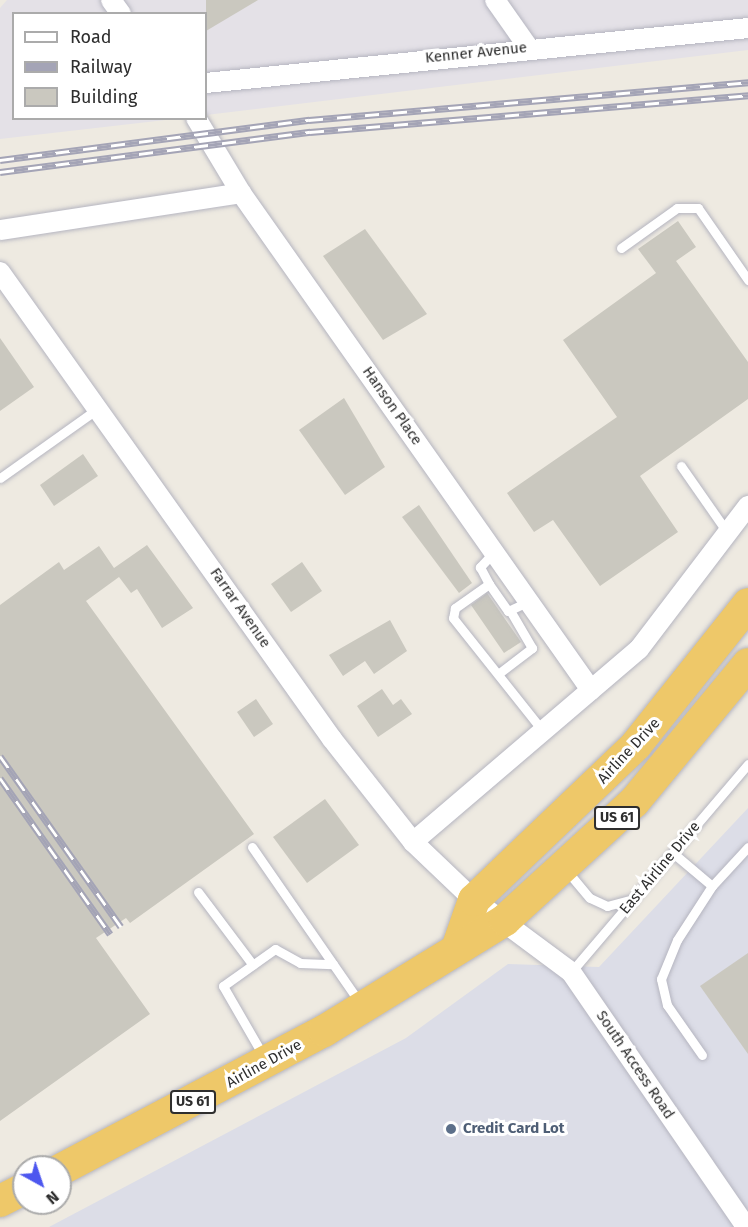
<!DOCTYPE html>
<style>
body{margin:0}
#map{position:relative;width:748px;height:1227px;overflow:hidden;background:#eeeae1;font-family:"Fira Sans",sans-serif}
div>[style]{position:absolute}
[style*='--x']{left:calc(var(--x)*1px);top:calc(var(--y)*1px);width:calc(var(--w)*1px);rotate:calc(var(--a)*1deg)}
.industrial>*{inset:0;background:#e4e1e7}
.airport>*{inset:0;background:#dcdde7}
.building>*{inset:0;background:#cac8bf}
.roads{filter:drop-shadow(0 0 2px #b5b5c0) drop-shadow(0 0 2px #b5b5c0)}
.service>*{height:9px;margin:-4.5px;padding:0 4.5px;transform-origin:4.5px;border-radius:4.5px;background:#fff}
.minor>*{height:20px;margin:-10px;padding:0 10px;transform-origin:10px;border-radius:10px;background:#fff}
.trunk>*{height:32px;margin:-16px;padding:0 16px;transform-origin:16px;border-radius:16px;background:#eec869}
.rail>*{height:7px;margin-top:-3.5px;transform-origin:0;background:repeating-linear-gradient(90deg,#fff 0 14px,#a4a4b6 0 28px);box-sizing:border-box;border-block:2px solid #a4a4b6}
.dots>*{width:16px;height:16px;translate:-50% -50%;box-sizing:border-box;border:3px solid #fff;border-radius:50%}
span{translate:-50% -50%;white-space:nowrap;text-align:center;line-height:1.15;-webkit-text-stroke:6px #fff;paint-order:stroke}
.shield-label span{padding:2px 4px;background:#fff;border:2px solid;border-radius:4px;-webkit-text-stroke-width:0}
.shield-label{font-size:14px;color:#2e2e2e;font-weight:700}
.street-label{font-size:15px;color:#2e2e2e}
.service-label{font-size:15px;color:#4e5e75;font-weight:700}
.left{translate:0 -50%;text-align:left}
.legend{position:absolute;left:12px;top:12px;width:195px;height:108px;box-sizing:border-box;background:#fff;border:2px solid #ababab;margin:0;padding:8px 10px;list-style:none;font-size:18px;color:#2e2e2e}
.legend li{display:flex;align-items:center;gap:12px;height:30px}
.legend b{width:30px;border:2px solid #ababab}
.north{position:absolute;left:12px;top:1155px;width:60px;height:60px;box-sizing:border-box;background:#fff;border:2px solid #ababab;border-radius:50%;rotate:140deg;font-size:16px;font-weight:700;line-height:24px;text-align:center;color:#2e2e2e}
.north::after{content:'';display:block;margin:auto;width:21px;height:27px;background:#4d57ef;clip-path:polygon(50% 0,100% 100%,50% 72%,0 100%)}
</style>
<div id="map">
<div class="industrial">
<i style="clip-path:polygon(7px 0,748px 0,748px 50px,206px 115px,206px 14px,14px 14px,14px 118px,174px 119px,0 139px,0 8px)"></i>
</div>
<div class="airport">
<i style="clip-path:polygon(748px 808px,748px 1227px,49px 1227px,406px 1038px,508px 964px,599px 967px)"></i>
</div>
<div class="building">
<i style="clip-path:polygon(206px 0,258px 0,206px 31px)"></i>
<i style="clip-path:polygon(678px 221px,696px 247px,676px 261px,748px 362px,748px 399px,640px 476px,678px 532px,600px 586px,553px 520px,534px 532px,507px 493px,617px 417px,563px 340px,656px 273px,638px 249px)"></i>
<i style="clip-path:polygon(365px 229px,427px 314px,383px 340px,323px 256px)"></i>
<i style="clip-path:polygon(0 338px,34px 387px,0 411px)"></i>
<i style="clip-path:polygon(344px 398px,385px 467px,345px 495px,299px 430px)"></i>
<i style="clip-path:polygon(83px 454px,98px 476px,54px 506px,40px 485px)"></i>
<i style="clip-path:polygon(419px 505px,472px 583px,459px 593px,402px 517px)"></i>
<i style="clip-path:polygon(147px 545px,193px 608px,162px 628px,137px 589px,131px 593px,119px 577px,86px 601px,254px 834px,130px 923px,126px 918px,96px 938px,150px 1014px,0 1121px,0 605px,59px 562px,64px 570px,99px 546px,114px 568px)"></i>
<i style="clip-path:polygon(302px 562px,322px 591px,291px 612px,271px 584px)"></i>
<i style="clip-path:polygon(487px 593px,521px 642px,504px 653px,471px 605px)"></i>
<i style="clip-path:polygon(390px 620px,407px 651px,374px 674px,365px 661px,343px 676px,329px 655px)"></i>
<i style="clip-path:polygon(382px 689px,393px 705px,401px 699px,412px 714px,378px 737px,357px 706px)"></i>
<i style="clip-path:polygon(256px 699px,273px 724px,254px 737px,237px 712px)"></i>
<i style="clip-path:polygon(325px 799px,359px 845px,307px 883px,273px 837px)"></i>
<i style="clip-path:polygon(748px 953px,748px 1054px,700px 986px)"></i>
</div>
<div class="roads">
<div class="service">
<i style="--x:621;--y:248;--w:69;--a:-35.5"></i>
<i style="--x:677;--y:208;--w:21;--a:0"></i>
<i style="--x:698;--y:208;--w:88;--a:55.2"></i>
<i style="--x:681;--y:466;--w:80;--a:55.1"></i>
<i style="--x:0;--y:478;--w:119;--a:-35.4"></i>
<i style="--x:494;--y:552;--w:21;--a:133"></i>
<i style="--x:480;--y:567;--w:19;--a:62"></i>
<i style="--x:489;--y:584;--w:33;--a:55"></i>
<i style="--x:508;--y:611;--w:23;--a:-25"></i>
<i style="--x:489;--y:584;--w:42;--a:144.8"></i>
<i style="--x:455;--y:608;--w:10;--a:101"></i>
<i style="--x:453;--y:618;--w:144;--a:51.5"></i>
<i style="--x:498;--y:674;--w:43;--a:-37.4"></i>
<i style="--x:532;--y:648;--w:42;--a:-120.3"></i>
<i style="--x:252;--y:847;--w:190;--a:55.3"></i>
<i style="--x:673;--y:853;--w:51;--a:40.2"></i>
<i style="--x:712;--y:886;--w:53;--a:-47.3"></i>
<i style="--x:567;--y:871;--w:35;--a:50"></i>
<i style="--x:590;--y:898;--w:19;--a:25"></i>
<i style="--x:607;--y:906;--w:28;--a:-15"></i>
<i style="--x:198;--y:892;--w:91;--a:53"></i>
<i style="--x:571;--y:972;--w:273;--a:-49.6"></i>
<i style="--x:702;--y:1055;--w:61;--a:-125"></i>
<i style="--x:667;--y:1005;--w:27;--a:-103"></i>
<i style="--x:661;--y:979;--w:42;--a:-67.7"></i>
<i style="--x:677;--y:940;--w:64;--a:-57.1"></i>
<i style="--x:264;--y:1057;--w:82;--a:-120"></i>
<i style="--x:223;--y:986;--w:64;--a:-35.4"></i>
<i style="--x:275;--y:949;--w:29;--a:29"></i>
<i style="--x:300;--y:963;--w:33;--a:2"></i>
</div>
<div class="minor">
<i style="--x:111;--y:0;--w:17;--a:54"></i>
<i style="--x:495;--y:0;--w:57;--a:54.9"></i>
<i style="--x:206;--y:83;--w:545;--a:-5.79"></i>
<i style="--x:196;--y:118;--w:87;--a:59"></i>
<i style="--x:241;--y:193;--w:608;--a:54.85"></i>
<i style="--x:0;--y:230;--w:244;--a:-8.7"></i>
<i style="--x:0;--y:272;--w:573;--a:54.59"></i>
<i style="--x:332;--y:739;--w:131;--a:51.8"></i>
<i style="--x:413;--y:842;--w:84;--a:43.6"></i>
<i style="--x:474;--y:900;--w:121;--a:36.6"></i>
<i style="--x:571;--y:972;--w:309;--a:55.5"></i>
<i style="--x:413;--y:842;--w:297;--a:-40.5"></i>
<i style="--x:639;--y:649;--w:180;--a:-52.7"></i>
</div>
<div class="trunk">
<i style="--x:459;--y:943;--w:46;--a:-70.8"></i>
<i style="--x:474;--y:900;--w:224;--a:-43.7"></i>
<i style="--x:636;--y:745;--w:180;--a:-51.5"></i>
<i style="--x:60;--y:1170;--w:298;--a:-27.8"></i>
<i style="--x:324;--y:1031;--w:212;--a:-31.5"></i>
<i style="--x:505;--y:920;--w:175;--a:-42.5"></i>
<i style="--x:634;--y:802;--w:179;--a:-50.4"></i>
<i style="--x:0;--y:1201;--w:27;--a:-27"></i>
</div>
</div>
<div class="rail">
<i style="--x:0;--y:160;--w:312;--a:-7.4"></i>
<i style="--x:309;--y:120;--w:441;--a:-4.9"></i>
<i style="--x:0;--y:172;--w:313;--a:-7.4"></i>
<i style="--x:310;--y:132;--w:440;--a:-4.8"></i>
<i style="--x:0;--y:756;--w:209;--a:54.7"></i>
<i style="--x:0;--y:778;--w:191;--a:54.8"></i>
</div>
<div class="dots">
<i style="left:451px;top:1129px;background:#5c6f8a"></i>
</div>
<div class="shield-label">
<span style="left:617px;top:818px">US 61</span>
<span style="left:193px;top:1102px">US 61</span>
</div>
<div class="street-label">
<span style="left:476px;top:53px;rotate:-6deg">Kenner Avenue</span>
<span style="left:392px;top:406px;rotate:55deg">Hanson Place</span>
<span style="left:240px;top:608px;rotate:55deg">Farrar Avenue</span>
<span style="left:629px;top:751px;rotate:-47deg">Airline Drive</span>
<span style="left:660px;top:868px;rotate:-50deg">East Airline Drive</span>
<span style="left:264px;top:1064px;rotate:-29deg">Airline Drive</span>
<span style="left:635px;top:1065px;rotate:56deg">South Access Road</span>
</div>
<div class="service-label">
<span class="left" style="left:463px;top:1129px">Credit Card Lot</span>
</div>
<ul class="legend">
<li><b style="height:8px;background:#fff"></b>Road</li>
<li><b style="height:8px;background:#a4a4b6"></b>Railway</li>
<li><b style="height:16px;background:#cac8bf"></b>Building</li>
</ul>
<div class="north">N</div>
</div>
